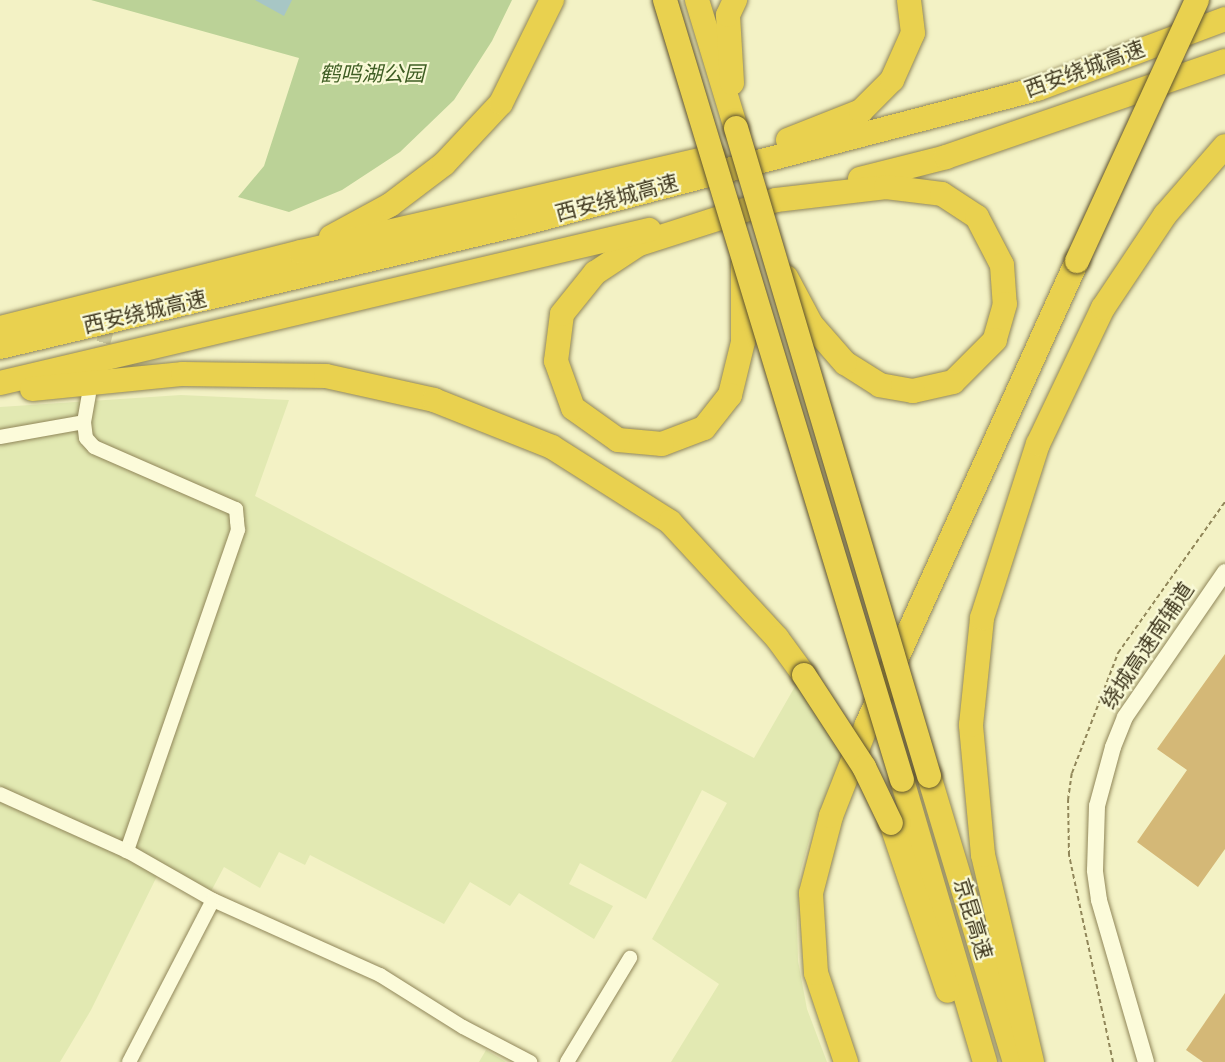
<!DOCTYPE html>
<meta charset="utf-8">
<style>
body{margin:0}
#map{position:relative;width:1225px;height:1062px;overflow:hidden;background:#f3f2c5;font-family:Spectral,"Noto Sans SC",serif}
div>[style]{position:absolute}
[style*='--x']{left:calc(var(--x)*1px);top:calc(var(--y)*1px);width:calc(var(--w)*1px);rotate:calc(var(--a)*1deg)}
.farmland>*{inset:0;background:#e2e9b2}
.green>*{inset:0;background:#bbd297}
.water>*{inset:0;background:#a7c6c5}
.building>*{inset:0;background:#d4b877}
.minor-tunnel>*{height:14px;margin-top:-7px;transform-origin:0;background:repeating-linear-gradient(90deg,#cfcda4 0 14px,transparent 0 21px)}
.path>*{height:2px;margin-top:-1px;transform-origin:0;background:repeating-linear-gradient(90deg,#908659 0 4.5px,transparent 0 7.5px)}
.roads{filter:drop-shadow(0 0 2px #908659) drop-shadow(0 0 2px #908659)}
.minor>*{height:14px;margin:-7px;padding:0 7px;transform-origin:7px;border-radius:7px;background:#fcfbda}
.tertiary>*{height:16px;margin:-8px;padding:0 8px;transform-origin:8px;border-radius:8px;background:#fcfbda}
.motorway>*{height:24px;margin:-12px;padding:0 12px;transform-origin:12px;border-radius:12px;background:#e9d14f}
.bridges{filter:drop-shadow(0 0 2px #5e522d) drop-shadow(0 0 2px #5e522d)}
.motorway-bridge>*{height:24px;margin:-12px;padding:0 12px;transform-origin:12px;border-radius:12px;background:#e9d14f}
span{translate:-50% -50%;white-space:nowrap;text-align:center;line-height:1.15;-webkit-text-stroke:4.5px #f9f9d6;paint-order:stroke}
.street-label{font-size:21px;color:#3f371e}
.park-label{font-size:21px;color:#3e5d23;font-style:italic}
</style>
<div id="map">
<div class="farmland">
<i style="clip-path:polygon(181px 395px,289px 400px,255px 496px,754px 758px,797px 683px,845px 747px,811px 834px,800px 873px,797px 921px,798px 961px,807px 1009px,827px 1062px,671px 1062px,719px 984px,652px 939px,727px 803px,702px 790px,646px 899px,580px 863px,569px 884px,613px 906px,594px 939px,519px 893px,510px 906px,470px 882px,444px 924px,310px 855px,305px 865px,279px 852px,260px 888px,224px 867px,208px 897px,160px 870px,91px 1010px,60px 1062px,0 1062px,0 407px)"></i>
<i style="clip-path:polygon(486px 1050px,506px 1062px,479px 1062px)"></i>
</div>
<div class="green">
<i style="clip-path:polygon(91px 0,512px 0,492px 41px,454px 100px,400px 152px,342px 190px,289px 212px,238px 197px,264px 166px,299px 58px)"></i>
</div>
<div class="water">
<i style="clip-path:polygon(255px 0,292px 0,284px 16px)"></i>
</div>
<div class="building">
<i style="clip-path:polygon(1225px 654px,1225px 849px,1198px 887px,1137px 842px,1187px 770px,1157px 749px)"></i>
<i style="clip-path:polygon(1225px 993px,1225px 1062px,1203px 1062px,1186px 1050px)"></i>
</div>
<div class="minor-tunnel">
<i style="--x:98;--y:363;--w:47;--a:-75.1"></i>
</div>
<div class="path">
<i style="--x:1113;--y:1062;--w:212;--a:-102"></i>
<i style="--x:1069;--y:855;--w:55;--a:-91"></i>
<i style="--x:1068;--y:800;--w:27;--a:-82"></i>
<i style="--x:1072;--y:773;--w:129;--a:-69"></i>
<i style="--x:1118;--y:653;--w:185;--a:-54.7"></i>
</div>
<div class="roads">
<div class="minor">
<i style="--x:89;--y:394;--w:28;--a:100"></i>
<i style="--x:84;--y:422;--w:16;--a:83"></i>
<i style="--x:86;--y:438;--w:12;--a:48"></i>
<i style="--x:94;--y:447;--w:155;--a:23.6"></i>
<i style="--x:236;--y:509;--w:12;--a:85"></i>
<i style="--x:237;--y:521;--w:9;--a:84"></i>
<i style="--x:238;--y:530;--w:340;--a:109.1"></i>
<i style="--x:0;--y:437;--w:85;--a:-10.1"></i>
<i style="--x:0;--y:794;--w:139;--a:24.2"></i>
<i style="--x:127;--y:851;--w:99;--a:29.7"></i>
<i style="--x:213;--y:900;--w:183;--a:24.2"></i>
<i style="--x:380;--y:975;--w:98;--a:32.1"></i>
<i style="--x:463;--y:1027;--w:76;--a:27.6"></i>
<i style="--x:129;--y:1062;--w:182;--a:-62.6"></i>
<i style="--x:567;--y:1062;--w:122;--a:-58.8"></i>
</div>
<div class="tertiary">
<i style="--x:1146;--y:1062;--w:169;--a:-106.2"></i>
<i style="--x:1099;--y:900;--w:30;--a:-98"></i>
<i style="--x:1095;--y:870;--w:64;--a:-88.2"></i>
<i style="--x:1097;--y:806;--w:61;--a:-74.8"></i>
<i style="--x:1113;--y:747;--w:32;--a:-68"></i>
<i style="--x:1125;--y:717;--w:176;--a:-55.4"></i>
</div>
<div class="motorway">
<i style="--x:697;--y:0;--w:134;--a:73.1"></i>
<i style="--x:732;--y:83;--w:68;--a:-93.4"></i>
<i style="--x:728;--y:15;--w:17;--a:-65"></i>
<i style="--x:788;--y:140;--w:79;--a:-21.7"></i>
<i style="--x:861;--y:111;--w:44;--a:-45"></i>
<i style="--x:892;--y:80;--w:51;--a:-65.9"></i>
<i style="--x:913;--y:33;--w:33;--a:-97"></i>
<i style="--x:860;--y:179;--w:89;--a:-14.3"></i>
<i style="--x:946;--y:157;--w:295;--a:-19"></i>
<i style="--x:331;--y:237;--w:67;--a:-28.5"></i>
<i style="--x:390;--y:205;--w:68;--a:-37.2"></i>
<i style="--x:444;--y:164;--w:83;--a:-46.9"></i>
<i style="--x:501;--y:103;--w:115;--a:-63.7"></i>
<i style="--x:743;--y:265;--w:77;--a:90"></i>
<i style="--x:743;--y:342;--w:55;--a:103.8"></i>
<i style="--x:730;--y:395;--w:42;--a:128.2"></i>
<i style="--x:704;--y:428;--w:45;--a:159.1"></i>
<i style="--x:662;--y:444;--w:44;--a:-174.8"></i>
<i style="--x:618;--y:440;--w:55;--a:-144.6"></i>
<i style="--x:573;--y:408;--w:50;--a:-109.9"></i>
<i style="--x:556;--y:361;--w:47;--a:-82.7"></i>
<i style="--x:562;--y:314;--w:53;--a:-51.2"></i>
<i style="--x:595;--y:273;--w:53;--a:-33.4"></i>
<i style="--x:639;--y:244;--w:144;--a:-17.8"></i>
<i style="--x:776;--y:200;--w:111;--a:-6.7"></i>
<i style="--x:886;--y:187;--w:56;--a:7.1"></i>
<i style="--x:942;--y:194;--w:42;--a:33.3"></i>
<i style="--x:977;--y:217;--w:54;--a:62.5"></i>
<i style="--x:1002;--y:265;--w:39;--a:86"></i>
<i style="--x:1005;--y:304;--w:37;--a:106"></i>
<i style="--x:995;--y:340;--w:59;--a:135"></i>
<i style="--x:953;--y:382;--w:41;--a:167.3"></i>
<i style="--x:913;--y:391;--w:34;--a:-170"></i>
<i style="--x:880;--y:385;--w:41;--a:-147.8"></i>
<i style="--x:845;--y:363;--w:52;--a:-131.1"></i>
<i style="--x:811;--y:324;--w:53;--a:-118"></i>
<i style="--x:0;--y:328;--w:310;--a:-14.2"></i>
<i style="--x:301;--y:252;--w:423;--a:-13"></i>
<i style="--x:0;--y:347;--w:539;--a:-13.29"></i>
<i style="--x:525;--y:223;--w:529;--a:-14.67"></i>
<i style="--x:1037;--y:89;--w:201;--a:-20.4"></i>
<i style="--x:0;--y:383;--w:667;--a:-13.27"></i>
<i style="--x:32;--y:389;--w:152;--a:-5.7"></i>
<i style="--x:183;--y:374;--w:143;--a:0.8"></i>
<i style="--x:326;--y:376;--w:111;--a:12.5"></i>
<i style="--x:434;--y:400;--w:127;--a:21.7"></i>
<i style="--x:552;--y:447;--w:140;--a:32.4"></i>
<i style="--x:670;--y:522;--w:158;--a:47.3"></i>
<i style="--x:777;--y:638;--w:46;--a:53.9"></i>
<i style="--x:929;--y:776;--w:299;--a:73.3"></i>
<i style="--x:902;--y:780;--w:294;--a:73.6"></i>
<i style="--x:891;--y:823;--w:177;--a:71.3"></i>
<i style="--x:846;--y:1062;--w:94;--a:-108.6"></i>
<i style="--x:816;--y:973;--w:80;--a:-93.6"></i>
<i style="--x:811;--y:893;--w:80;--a:-75.4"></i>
<i style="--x:831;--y:816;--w:99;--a:-68.6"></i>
<i style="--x:867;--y:724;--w:508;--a:-65.6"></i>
<i style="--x:1032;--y:1062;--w:213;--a:-103.3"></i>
<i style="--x:983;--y:855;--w:131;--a:-95.3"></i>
<i style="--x:971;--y:725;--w:108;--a:-84.1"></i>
<i style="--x:982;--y:618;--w:183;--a:-72.2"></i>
<i style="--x:1038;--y:444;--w:151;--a:-64.5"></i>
<i style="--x:1103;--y:308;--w:112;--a:-56.3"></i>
<i style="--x:1165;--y:215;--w:91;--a:-49"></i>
</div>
</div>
<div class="bridges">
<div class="motorway-bridge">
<i style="--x:665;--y:0;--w:815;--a:73.1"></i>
<i style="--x:736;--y:128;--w:676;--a:73.41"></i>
<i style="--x:1077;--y:261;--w:287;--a:-65.3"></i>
<i style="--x:804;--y:675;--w:110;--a:56.9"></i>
<i style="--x:864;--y:767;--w:62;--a:64.3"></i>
</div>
</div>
<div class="street-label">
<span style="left:1085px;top:70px;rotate:-20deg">西安绕城高速</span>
<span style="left:617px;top:199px;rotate:-15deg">西安绕城高速</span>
<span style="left:145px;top:313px;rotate:-13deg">西安绕城高速</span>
<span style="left:1148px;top:646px;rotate:-56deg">绕城高速南辅道</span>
<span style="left:972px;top:919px;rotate:73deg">京昆高速</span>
</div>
<div class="park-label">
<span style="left:372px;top:75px">鹤鸣湖公园</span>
</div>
</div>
